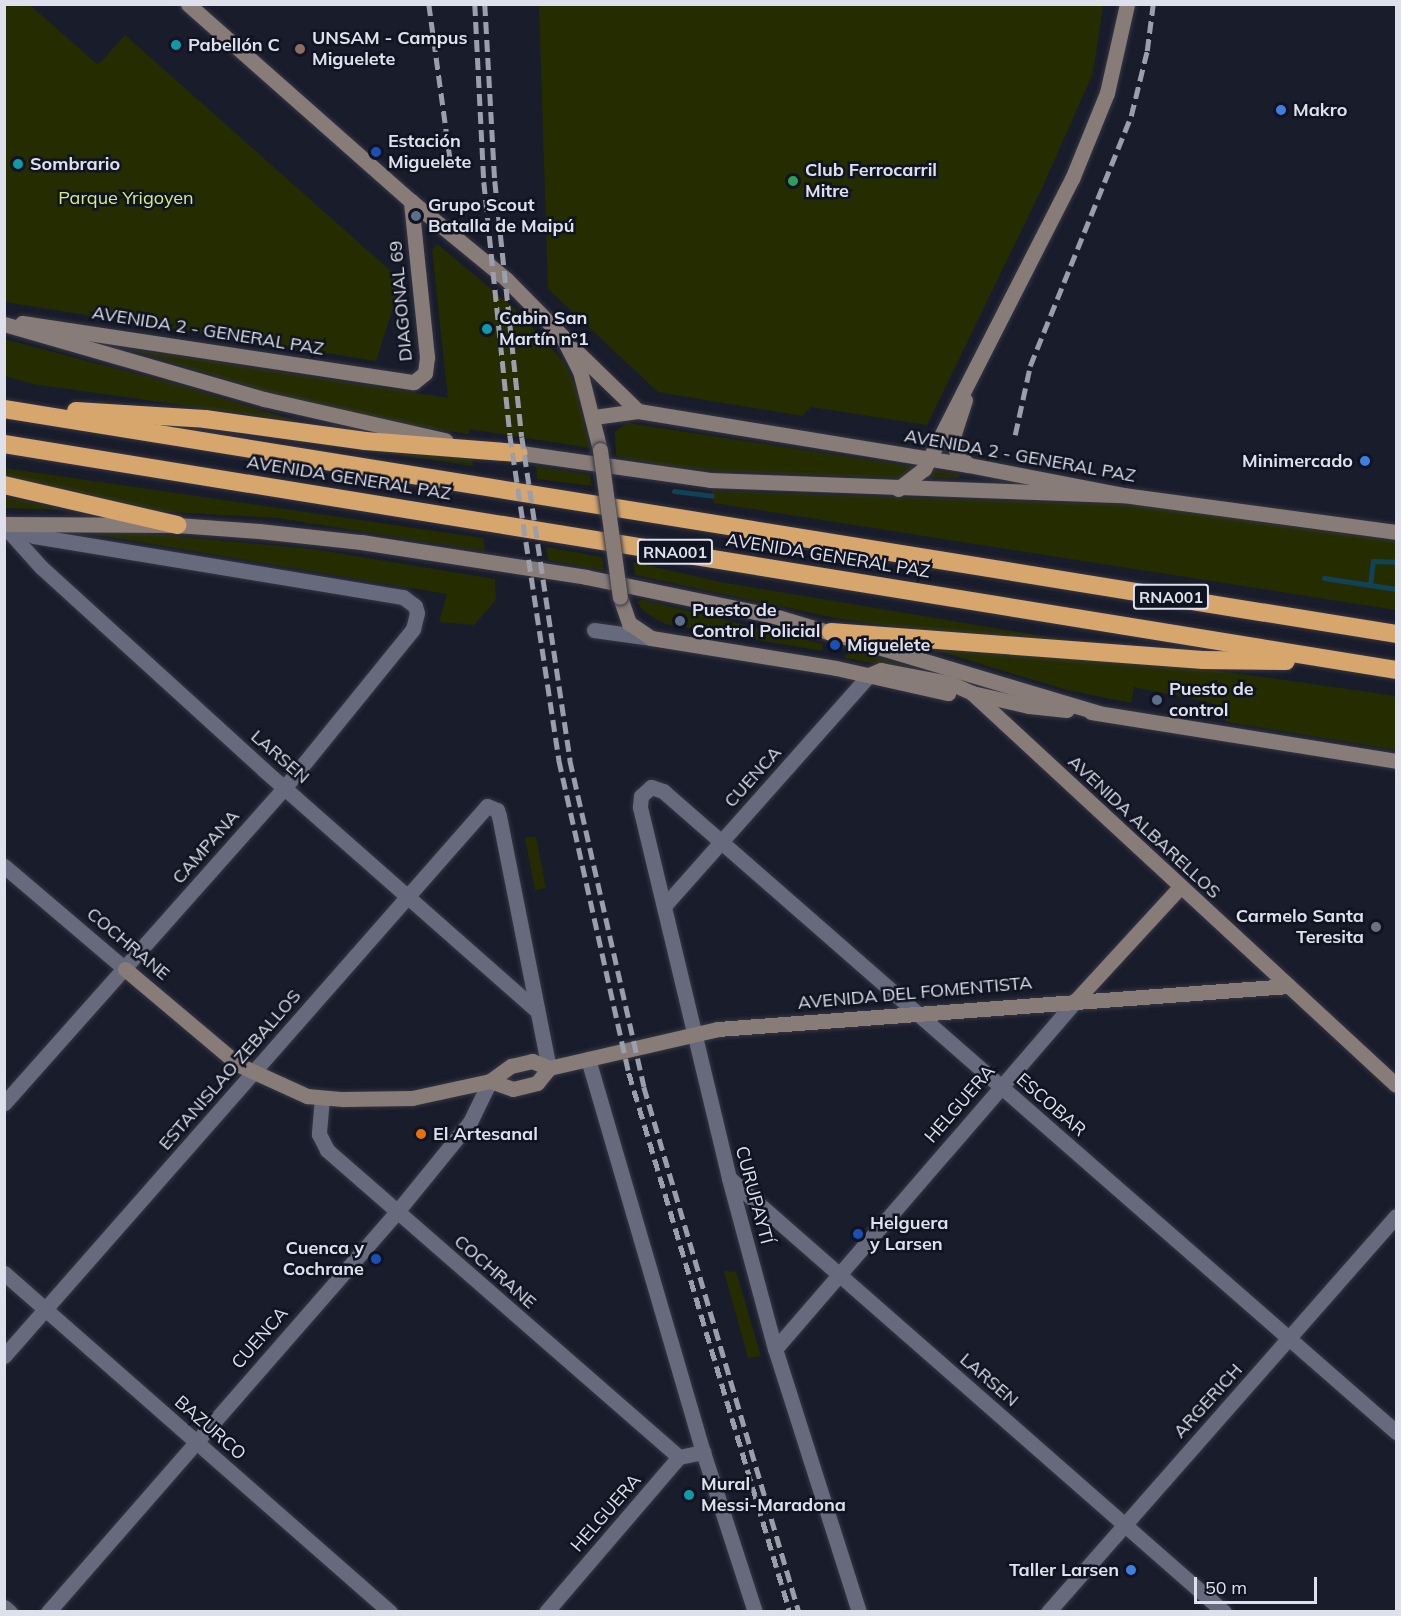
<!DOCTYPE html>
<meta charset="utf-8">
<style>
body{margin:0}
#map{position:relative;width:1401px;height:1616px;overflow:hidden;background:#191c2b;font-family:Mulish,sans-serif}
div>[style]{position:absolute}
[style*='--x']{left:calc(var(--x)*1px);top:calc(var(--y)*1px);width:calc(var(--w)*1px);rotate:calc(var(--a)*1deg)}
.green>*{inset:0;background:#252d00}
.stream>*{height:5px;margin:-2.5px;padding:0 2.5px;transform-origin:2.5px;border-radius:2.5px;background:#114358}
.roads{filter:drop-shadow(0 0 2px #353643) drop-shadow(0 0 2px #353643)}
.street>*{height:15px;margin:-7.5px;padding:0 7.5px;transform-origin:7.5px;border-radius:7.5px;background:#666a7c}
.secondary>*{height:15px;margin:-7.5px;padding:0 7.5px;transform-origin:7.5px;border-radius:7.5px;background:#887c78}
.highway>*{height:18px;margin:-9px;padding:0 9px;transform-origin:9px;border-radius:9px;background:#d6a66d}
.rail>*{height:4.5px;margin-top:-2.25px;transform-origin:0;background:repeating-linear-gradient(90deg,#9c9eab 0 12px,transparent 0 18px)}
.bridges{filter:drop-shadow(0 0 2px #353643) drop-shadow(0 0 2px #353643)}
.secondary-bridge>*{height:15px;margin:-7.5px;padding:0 7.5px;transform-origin:7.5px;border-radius:7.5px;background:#887c78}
.dots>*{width:16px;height:16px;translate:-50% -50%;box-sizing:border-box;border:3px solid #101321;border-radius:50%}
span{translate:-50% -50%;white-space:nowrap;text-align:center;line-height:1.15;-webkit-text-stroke:5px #101321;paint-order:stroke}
.shield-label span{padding:2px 4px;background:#101321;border:2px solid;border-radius:4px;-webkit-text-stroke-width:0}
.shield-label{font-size:16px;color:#dee0eb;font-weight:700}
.poi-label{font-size:18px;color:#dee0eb;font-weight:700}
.left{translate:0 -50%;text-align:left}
.right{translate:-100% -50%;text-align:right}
.park-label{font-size:18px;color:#d4ed83}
.street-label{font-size:18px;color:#dee0eb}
.frame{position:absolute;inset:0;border:6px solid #dee0eb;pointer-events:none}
.scale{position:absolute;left:1194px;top:1577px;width:123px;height:27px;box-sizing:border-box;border:3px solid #dee0eb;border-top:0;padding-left:8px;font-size:18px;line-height:21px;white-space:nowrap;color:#dee0eb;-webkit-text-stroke:4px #101321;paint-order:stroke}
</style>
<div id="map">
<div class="green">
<i style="clip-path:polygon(4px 5px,30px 5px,98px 65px,125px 35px,402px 281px,376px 361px,5px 302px)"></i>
<i style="clip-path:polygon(539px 5px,1103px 5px,1093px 73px,1043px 186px,927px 425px,811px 407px,802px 416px,658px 392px,548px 289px)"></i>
<i style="clip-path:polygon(437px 244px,514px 308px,564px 362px,575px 386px,590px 448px,470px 429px,468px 434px,398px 423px,298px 401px,125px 348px,448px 398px,432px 250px)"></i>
<i style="clip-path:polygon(4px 339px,171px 383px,301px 422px,33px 384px,5px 376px)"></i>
<i style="clip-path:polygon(628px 423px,914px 467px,917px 468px,902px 478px,719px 471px,662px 465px,616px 456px,615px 431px)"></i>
<i style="clip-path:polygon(353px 448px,472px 454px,473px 466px)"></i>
<i style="clip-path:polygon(536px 466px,590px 475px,592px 486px,537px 479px)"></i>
<i style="clip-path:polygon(4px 468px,483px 538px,485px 551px,277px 518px,152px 511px,5px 480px)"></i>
<i style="clip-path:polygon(930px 470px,959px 474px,960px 478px,924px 478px)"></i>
<i style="clip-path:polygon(712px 491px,1135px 505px,1396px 541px,1396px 610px,714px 503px)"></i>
<i style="clip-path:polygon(5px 497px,65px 510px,5px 508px)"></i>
<i style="clip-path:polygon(111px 530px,313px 549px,495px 579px,496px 600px,474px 625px,439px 622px,447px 594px,80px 532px)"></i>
<i style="clip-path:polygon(546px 547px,602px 557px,604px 570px,548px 560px)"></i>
<i style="clip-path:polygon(633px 562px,720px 582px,1072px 641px,914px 629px,840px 619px,635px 575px)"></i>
<i style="clip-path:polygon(643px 600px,823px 644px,822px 651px,665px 624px,642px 610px,637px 601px)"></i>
<i style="clip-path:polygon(925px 647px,1213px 670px,1396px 696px,1396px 750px,1226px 722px,1212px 703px,1134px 687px,1131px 703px,1067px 690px)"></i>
<i style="clip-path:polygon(847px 648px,934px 674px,844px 658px)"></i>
<i style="clip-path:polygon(525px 837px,536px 837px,546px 888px,535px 890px)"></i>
<i style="clip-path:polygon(724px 1271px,736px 1272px,761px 1356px,748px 1358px)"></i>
</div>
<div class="stream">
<i style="--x:674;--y:491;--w:38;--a:7"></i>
<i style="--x:1324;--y:578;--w:73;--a:8.7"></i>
<i style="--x:1370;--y:585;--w:24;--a:-83"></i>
<i style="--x:1373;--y:561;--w:23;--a:2"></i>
</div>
<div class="roads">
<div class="street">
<i style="--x:4;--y:525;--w:32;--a:20"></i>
<i style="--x:34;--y:536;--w:374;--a:9.4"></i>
<i style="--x:403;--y:597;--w:15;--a:37"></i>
<i style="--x:415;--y:606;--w:7;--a:74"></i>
<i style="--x:417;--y:613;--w:16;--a:104"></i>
<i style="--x:413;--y:629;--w:203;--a:129"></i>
<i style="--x:285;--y:787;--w:423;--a:131.6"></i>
<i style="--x:6;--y:528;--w:52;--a:48.1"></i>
<i style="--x:41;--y:567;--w:302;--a:42.3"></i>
<i style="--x:264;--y:770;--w:363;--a:41.4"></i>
<i style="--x:594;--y:630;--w:58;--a:8"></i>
<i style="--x:4;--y:866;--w:159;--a:40.4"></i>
<i style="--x:665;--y:905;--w:307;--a:-48.4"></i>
<i style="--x:588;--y:1059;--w:409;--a:73.7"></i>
<i style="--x:703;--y:1452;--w:168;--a:72"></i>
<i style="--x:322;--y:1098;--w:36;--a:95"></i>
<i style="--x:319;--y:1134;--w:18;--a:63"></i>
<i style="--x:327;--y:1150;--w:467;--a:41.1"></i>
<i style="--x:729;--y:1178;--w:658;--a:41.24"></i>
<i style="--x:4;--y:1273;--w:514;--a:41.29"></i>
<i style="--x:775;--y:1349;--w:462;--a:-49.2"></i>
<i style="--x:4;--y:1356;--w:732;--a:-48.71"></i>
<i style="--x:487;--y:806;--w:11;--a:22"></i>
<i style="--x:497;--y:810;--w:6;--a:72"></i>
<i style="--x:499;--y:816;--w:257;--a:78.8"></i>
<i style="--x:4;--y:1607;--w:8;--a:40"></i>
<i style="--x:48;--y:1612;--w:529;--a:-48.91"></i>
<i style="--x:396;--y:1213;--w:117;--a:-50.9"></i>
<i style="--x:470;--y:1122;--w:46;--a:-64"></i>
<i style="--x:546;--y:1612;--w:204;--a:-49.4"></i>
<i style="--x:679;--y:1457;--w:25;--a:-12"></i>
<i style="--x:859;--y:1612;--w:276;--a:-107.7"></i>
<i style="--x:775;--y:1349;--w:177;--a:-105.1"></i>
<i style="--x:729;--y:1178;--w:382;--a:-103.5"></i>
<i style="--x:640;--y:807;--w:11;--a:-85"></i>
<i style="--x:641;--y:796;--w:13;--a:-42"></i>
<i style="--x:651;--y:787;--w:13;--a:18"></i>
<i style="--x:663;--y:791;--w:974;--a:41.17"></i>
<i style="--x:1048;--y:1612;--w:527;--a:-48.69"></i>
</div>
<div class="secondary">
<i style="--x:188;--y:4;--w:298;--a:41.5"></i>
<i style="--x:411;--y:201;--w:123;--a:39.4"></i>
<i style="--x:506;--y:279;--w:80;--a:45.5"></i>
<i style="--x:562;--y:336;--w:39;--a:63"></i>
<i style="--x:580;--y:371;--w:81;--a:75.8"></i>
<i style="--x:22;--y:323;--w:396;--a:8.6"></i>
<i style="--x:414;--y:382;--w:14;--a:-39"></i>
<i style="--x:425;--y:373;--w:16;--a:-83"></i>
<i style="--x:427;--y:357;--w:157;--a:-95.9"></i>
<i style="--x:4;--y:324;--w:271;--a:16.1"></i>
<i style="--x:264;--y:399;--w:186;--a:12.8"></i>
<i style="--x:574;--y:349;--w:89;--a:44.1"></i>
<i style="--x:965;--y:400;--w:40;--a:108"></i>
<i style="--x:953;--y:438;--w:16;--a:76"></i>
<i style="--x:957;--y:454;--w:16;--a:43"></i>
<i style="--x:594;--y:417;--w:44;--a:-7.8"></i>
<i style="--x:638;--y:411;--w:335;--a:9.3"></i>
<i style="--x:969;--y:465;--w:157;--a:11"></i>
<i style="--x:1123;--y:495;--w:275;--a:7.7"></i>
<i style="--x:507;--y:451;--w:205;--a:8.1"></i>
<i style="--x:710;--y:480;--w:413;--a:2.1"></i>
<i style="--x:898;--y:489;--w:33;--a:-38"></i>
<i style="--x:924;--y:469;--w:326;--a:-63"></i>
<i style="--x:1072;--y:179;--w:93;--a:-67.9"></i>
<i style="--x:1107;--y:93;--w:91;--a:-77.3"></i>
<i style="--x:4;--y:524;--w:173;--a:0.3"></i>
<i style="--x:177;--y:525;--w:82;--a:4.2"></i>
<i style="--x:259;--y:531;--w:103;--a:6.2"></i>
<i style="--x:361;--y:542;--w:228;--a:8.8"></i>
<i style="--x:586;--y:577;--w:192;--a:11.7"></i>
<i style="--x:774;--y:616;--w:339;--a:16.6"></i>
<i style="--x:620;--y:597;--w:28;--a:71"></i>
<i style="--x:629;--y:623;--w:27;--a:34"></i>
<i style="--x:651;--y:638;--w:187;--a:9.2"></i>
<i style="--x:836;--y:668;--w:115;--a:12.6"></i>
<i style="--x:869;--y:675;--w:13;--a:-23"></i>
<i style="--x:881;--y:670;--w:70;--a:10.7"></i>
<i style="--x:950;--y:683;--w:24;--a:24"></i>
<i style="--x:972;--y:693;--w:58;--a:12.8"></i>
<i style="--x:1029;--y:706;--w:38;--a:6"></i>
<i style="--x:972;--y:693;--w:577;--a:42.75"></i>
<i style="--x:1091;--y:712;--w:309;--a:9.1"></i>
<i style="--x:125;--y:969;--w:149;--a:40.1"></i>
<i style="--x:239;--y:1065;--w:75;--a:24.5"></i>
<i style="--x:307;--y:1096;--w:36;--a:5"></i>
<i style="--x:343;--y:1099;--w:69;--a:-0.8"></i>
<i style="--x:412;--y:1098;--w:80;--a:-12.3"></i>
<i style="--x:490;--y:1081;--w:26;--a:-36"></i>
<i style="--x:511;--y:1066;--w:22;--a:-13"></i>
<i style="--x:532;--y:1061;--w:18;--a:22"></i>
<i style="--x:549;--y:1068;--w:173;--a:-13"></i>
<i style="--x:718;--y:1029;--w:572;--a:-4.31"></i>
<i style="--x:1077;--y:999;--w:151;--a:-47.4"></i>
<i style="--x:490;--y:1081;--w:24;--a:19"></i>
<i style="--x:513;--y:1089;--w:25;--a:-14"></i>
<i style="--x:537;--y:1083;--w:19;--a:-51"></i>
</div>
<div class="highway">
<i style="--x:4;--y:409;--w:1410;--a:9.18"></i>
<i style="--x:76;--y:411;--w:129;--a:3.5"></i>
<i style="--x:205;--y:419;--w:162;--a:7.8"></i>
<i style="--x:365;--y:441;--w:154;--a:4.5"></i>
<i style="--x:4;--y:444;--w:1410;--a:9.22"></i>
<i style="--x:4;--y:485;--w:178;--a:13"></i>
<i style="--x:831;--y:632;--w:373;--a:4.3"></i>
<i style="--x:1203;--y:660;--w:83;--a:0.7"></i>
</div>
</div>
<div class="rail">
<i style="--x:429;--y:4;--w:155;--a:82.2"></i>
<i style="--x:475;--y:4;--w:178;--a:87.1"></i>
<i style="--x:484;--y:182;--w:254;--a:84.1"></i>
<i style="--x:510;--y:435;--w:329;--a:81.4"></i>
<i style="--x:559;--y:760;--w:321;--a:77.4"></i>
<i style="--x:629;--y:1073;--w:563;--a:73.37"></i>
<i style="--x:485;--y:4;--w:177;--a:86.8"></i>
<i style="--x:495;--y:181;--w:257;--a:84"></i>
<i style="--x:522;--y:437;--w:327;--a:81.5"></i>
<i style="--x:570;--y:760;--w:335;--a:77.2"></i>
<i style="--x:644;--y:1087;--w:547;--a:73.55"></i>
<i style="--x:1015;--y:435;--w:71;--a:-77.7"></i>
<i style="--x:1030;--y:366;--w:270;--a:-68"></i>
<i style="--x:1131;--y:116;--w:67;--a:-76.2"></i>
<i style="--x:1147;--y:51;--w:47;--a:-82.7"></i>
</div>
<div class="bridges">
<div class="secondary-bridge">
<i style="--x:600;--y:450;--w:148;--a:82.3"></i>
</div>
</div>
<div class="dots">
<i style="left:176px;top:45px;background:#0f9aa8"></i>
<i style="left:300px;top:49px;background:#8d6e63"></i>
<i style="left:1281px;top:110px;background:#3f7fe0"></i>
<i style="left:376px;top:152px;background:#1a4fb4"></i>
<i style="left:18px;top:164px;background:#0f9aa8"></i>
<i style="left:793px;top:181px;background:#2e9e5b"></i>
<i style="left:416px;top:216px;background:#5c6f8a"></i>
<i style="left:487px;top:329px;background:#0f9aa8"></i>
<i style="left:1365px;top:461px;background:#3f7fe0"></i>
<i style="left:680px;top:621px;background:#5c6f8a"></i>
<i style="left:835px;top:645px;background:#1a4fb4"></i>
<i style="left:1157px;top:700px;background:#5c6f8a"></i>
<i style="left:1376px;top:927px;background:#6b7280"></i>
<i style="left:421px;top:1134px;background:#e8710a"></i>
<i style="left:858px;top:1234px;background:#1a4fb4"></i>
<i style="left:376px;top:1259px;background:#1a4fb4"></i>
<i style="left:689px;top:1495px;background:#0f9aa8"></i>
<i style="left:1131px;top:1570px;background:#3f7fe0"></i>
</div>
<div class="shield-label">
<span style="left:675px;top:552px">RNA001</span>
<span style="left:1171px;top:597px">RNA001</span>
</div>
<div class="poi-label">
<span class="left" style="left:312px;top:49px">UNSAM - Campus<br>Miguelete</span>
<span class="left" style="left:188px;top:45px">Pabellón C</span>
<span class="left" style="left:1293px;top:110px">Makro</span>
<span class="left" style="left:388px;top:152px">Estación<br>Miguelete</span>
<span class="left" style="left:30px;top:164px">Sombrario</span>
<span class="left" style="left:805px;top:181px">Club Ferrocarril<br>Mitre</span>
<span class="left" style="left:428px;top:216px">Grupo Scout<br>Batalla de Maipú</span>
<span class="left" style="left:499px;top:329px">Cabin San<br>Martín n°1</span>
<span class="right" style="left:1353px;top:461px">Minimercado</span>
<span class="left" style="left:692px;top:621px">Puesto de<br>Control Policial</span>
<span class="left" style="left:847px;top:645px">Miguelete</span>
<span class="left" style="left:1169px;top:700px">Puesto de<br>control</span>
<span class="right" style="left:1364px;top:927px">Carmelo Santa<br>Teresita</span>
<span class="left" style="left:433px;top:1134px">El Artesanal</span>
<span class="left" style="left:870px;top:1234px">Helguera<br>y Larsen</span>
<span class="right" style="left:364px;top:1259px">Cuenca y<br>Cochrane</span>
<span class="left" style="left:701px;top:1495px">Mural<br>Messi-Maradona</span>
<span class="right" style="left:1119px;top:1570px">Taller Larsen</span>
</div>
<div class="park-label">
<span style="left:126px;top:198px">Parque Yrigoyen</span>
</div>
<div class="street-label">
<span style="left:401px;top:301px;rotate:-95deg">DIAGONAL 69</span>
<span style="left:208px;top:331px;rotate:9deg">AVENIDA 2 - GENERAL PAZ</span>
<span style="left:1020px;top:456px;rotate:10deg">AVENIDA 2 - GENERAL PAZ</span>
<span style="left:349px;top:478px;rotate:9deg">AVENIDA GENERAL PAZ</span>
<span style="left:828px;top:556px;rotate:9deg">AVENIDA GENERAL PAZ</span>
<span style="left:280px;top:757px;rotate:41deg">LARSEN</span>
<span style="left:753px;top:777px;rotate:-48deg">CUENCA</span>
<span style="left:1144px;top:827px;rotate:43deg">AVENIDA ALBARELLOS</span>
<span style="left:206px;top:847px;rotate:-49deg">CAMPANA</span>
<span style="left:128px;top:944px;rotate:40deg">COCHRANE</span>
<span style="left:915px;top:993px;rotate:-5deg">AVENIDA DEL FOMENTISTA</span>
<span style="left:230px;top:1070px;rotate:-49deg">ESTANISLAO ZEBALLOS</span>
<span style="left:960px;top:1104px;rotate:-49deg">HELGUERA</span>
<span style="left:1051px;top:1105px;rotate:41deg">ESCOBAR</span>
<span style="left:754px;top:1195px;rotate:75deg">CURUPAYTÍ</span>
<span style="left:495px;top:1272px;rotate:41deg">COCHRANE</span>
<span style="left:260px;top:1338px;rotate:-49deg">CUENCA</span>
<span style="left:989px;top:1380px;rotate:41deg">LARSEN</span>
<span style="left:1208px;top:1401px;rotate:-48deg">ARGERICH</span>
<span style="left:210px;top:1428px;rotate:41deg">BAZURCO</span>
<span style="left:606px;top:1513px;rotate:-49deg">HELGUERA</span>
</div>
<div class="frame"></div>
<div class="scale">50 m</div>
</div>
